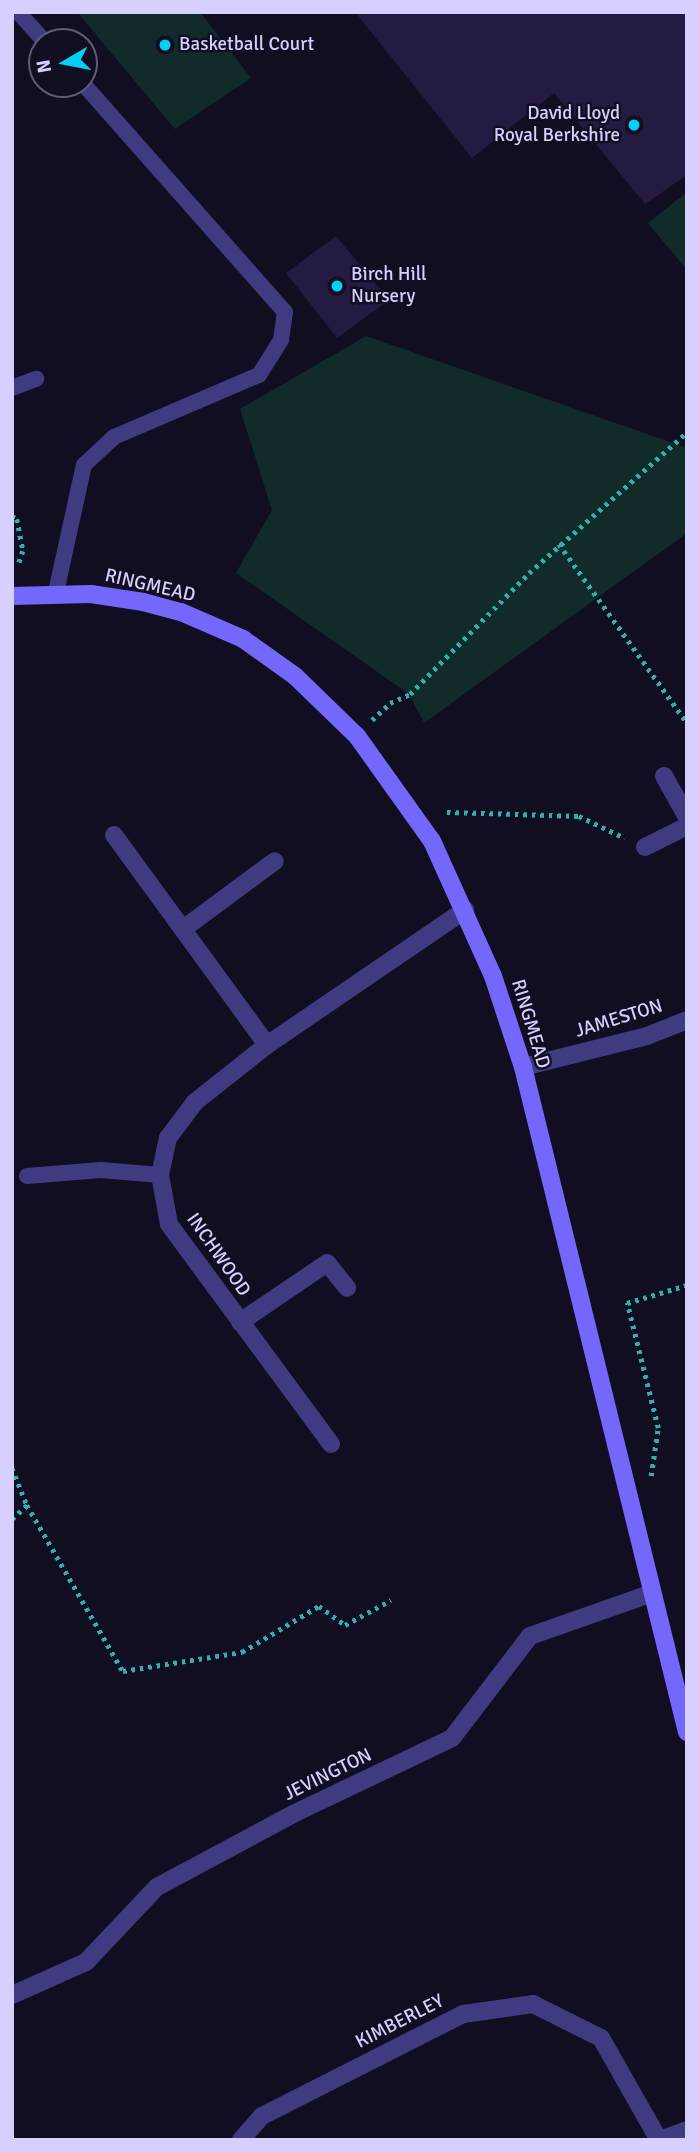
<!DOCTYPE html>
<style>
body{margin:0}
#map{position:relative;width:699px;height:2152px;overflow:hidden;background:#120e21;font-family:Signika,sans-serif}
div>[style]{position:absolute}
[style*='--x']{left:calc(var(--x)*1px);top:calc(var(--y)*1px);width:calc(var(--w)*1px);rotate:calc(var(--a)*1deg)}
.green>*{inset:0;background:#112b2b}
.building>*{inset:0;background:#251a42}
.path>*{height:4.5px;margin-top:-2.25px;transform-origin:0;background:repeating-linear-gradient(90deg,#30b1b0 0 3.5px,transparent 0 8.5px)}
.lane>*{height:16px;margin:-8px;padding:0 8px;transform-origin:8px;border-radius:8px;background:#403a80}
.street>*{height:18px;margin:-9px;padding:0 9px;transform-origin:9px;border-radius:9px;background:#403a80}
.secondary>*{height:18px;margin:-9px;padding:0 9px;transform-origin:9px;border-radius:9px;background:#7468fc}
.dots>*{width:19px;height:19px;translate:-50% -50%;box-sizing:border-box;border:4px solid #120e21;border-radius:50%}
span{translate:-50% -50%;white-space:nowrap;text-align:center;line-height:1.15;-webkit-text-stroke:5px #120e21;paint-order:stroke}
.poi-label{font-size:19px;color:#d7cffe}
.left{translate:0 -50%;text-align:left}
.right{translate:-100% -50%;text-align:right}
.street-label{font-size:19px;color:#d7cffe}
.frame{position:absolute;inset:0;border:14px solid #d7cffe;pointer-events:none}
.north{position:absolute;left:28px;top:28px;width:70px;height:70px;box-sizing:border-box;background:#120e21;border:2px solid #615b79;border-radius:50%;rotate:260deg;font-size:19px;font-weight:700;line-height:28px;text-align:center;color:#d7cffe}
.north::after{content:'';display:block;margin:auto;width:24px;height:32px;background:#05cff4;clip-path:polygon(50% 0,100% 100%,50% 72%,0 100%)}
</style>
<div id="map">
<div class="green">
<i style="clip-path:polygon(77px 12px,200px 12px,251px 78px,175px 129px)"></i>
<i style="clip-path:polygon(687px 192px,687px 270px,648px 223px)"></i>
<i style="clip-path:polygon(366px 336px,687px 448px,687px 533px,424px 723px,409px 694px,236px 573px,272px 510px,240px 409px)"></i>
</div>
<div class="building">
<i style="clip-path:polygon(355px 12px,687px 12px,687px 175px,645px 204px,554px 93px,472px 158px)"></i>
<i style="clip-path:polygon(336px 236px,389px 300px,337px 338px,286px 273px)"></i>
</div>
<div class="path">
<i style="--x:12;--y:516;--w:6;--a:31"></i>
<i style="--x:17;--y:519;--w:33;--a:79"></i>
<i style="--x:23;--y:551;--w:16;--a:108"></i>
<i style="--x:559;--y:544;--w:220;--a:54.4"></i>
<i style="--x:372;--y:720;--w:25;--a:-43"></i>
<i style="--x:390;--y:703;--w:22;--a:-24"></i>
<i style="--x:410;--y:694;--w:170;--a:-45.5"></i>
<i style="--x:529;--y:573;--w:212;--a:-41.7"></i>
<i style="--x:447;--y:812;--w:132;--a:1.7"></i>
<i style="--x:579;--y:816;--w:51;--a:25.6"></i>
<i style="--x:12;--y:1468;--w:40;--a:68"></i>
<i style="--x:651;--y:1476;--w:49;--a:-81.7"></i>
<i style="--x:658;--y:1428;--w:129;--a:-103.9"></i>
<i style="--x:627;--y:1303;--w:63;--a:-16.7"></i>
<i style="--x:12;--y:1519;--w:21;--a:-43"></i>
<i style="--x:27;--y:1505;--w:192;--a:60"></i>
<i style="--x:123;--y:1671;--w:121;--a:-9.1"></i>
<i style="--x:242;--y:1652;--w:90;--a:-30.9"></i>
<i style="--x:319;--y:1606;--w:32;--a:36"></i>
<i style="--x:345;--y:1625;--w:52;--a:-28.5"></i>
</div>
<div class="lane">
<i style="--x:18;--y:12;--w:40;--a:48"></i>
<i style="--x:12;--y:388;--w:26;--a:-21"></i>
<i style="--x:56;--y:592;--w:130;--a:-77.6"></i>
<i style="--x:84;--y:465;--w:41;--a:-43"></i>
<i style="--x:114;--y:437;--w:158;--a:-23.2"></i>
<i style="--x:259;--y:375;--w:41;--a:-57.8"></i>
<i style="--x:281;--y:340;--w:28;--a:-82"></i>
<i style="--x:285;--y:312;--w:305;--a:-131.5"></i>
<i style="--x:27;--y:1176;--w:74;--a:-4.6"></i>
<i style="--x:101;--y:1170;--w:59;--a:4.8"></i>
</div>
<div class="street">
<i style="--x:664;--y:776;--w:47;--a:60.7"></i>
<i style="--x:114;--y:835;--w:260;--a:53.9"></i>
<i style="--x:645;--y:847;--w:47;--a:-26.6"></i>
<i style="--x:183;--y:929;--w:114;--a:-36.5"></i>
<i style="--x:523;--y:1067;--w:128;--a:-14"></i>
<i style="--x:647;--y:1036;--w:43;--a:-21.8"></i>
<i style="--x:240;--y:1322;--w:105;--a:-34.1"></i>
<i style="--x:327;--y:1263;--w:32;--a:51"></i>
<i style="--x:331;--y:1444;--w:273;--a:-126.4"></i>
<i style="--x:169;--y:1224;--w:50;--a:-100.4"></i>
<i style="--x:160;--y:1175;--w:38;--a:-78"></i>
<i style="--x:168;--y:1138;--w:45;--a:-53.1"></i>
<i style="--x:195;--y:1102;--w:92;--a:-38.4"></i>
<i style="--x:267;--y:1045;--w:240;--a:-34.3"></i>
<i style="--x:12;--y:1995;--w:81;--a:-24"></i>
<i style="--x:86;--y:1962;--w:103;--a:-46.6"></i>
<i style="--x:157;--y:1887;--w:154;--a:-28.2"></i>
<i style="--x:293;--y:1814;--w:176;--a:-25.5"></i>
<i style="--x:452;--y:1738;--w:128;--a:-52.6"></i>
<i style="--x:530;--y:1636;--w:129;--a:-19.4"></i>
<i style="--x:241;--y:2140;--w:32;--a:-49"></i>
<i style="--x:262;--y:2116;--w:225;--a:-26.9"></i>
<i style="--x:463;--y:2014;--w:71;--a:-8.1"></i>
<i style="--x:533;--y:2004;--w:76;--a:26.6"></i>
<i style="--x:601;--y:2038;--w:117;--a:60.4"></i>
<i style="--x:660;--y:2140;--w:29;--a:-20"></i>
</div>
<div class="secondary">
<i style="--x:12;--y:596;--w:79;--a:-1.5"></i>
<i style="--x:91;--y:594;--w:53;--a:8.7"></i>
<i style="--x:143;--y:602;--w:39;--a:15"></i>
<i style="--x:181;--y:612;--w:68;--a:23.5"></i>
<i style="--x:243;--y:639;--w:64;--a:35.4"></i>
<i style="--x:295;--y:676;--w:86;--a:44.1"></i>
<i style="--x:357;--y:736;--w:129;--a:54.5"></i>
<i style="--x:432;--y:841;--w:148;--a:65.7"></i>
<i style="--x:493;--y:976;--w:96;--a:71.8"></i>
<i style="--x:523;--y:1067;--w:685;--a:76.15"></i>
</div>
<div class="dots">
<i style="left:165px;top:45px;background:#05cff4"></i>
<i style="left:634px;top:125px;background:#05cff4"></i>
<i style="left:337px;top:286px;background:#05cff4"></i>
</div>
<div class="poi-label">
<span class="left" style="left:179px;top:45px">Basketball Court</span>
<span class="right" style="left:620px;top:125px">David Lloyd<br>Royal Berkshire</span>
<span class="left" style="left:351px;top:286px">Birch Hill<br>Nursery</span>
</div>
<div class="street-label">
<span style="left:150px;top:586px;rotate:13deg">RINGMEAD</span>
<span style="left:619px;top:1019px;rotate:-17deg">JAMESTON</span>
<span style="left:530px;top:1024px;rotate:73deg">RINGMEAD</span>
<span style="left:218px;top:1255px;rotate:55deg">INCHWOOD</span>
<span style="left:328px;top:1775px;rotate:-26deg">JEVINGTON</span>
<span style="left:400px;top:2022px;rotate:-27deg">KIMBERLEY</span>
</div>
<div class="frame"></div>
<div class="north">N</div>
</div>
